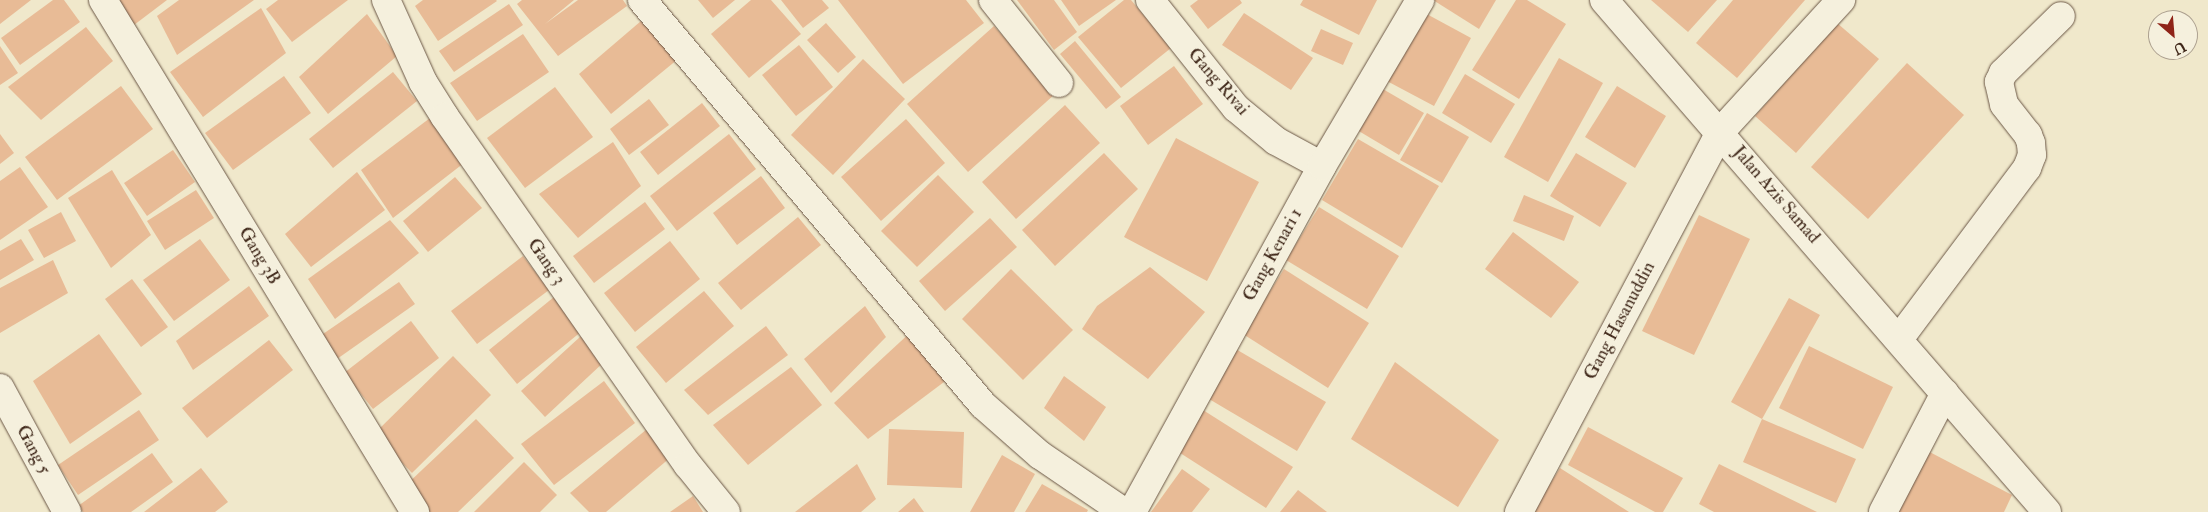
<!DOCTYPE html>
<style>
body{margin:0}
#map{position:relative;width:2208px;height:512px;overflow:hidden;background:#f0e8cb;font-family:"IM FELL Double Pica",serif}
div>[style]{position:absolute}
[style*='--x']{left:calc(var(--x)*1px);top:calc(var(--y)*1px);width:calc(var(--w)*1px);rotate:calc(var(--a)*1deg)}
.building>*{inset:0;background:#e8bb96}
.roads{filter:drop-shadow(0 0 1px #6b5746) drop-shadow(0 0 1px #6b5746)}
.minor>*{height:28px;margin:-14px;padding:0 14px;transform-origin:14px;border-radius:14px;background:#f5f0dd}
span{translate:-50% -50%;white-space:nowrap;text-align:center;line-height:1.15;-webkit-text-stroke:4.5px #f5f0dd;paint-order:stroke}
.street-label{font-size:18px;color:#3f2719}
.north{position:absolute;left:2148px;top:10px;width:50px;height:50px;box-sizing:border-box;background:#f5f0dd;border:1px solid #aca08f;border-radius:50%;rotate:153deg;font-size:14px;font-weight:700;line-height:20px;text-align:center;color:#3f2719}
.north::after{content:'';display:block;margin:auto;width:18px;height:22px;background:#8f2418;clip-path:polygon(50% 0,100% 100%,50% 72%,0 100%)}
</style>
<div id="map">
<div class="building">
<i style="clip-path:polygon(0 0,31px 0,0 24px)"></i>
<i style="clip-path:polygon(53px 0,64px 0,80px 22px,20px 65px,1px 38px)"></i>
<i style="clip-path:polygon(115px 0,167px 0,134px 25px)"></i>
<i style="clip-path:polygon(179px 0,254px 0,177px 55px,157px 16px)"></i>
<i style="clip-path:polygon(278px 0,348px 0,292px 42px,266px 9px)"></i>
<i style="clip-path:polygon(423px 0,496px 0,497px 1px,438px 41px,415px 6px)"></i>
<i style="clip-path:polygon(522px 0,574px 0,545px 24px,578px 0,623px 0,627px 6px,558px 56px,517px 4px)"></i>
<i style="clip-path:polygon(698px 0,735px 0,713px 18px)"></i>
<i style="clip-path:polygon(751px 0,771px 0,801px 34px,749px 78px,711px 34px)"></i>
<i style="clip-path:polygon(781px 0,822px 0,829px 8px,803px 28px)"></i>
<i style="clip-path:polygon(838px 0,966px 0,984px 23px,903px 84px)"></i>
<i style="clip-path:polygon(1017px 0,1054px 0,1077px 32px,1054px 50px)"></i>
<i style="clip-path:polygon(1061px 0,1116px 0,1079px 26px)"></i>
<i style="clip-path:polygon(1124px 0,1131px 0,1171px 48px,1121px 88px,1078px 37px)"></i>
<i style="clip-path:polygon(1198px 0,1240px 0,1242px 3px,1208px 29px,1190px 6px)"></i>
<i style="clip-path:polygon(1303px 0,1377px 0,1359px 35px,1300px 5px)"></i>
<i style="clip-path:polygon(1433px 0,1496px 0,1479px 29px)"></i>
<i style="clip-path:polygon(1516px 0,1527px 0,1566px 24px,1519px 99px,1472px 70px)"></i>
<i style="clip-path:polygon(1651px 0,1717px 0,1688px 32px)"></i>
<i style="clip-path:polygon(1733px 0,1805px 0,1737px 78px,1696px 43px)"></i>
<i style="clip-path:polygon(509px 4px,523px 25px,454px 72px,439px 51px)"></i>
<i style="clip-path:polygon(261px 8px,286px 53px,203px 117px,170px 72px)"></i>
<i style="clip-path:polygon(1423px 12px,1471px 38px,1434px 106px,1385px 80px)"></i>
<i style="clip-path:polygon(1244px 13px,1313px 58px,1291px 90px,1222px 45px)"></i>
<i style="clip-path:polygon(367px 14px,397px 56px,328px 114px,299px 77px)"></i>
<i style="clip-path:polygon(641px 21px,678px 59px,611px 114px,579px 74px)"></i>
<i style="clip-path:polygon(826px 23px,856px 57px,838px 73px,807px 40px)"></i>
<i style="clip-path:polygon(1837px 23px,1879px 59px,1796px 153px,1755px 116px)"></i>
<i style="clip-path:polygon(994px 26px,1055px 94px,968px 172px,907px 104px)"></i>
<i style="clip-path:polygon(86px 27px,113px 61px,41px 120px,8px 87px)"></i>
<i style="clip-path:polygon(1321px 29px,1353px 43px,1343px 65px,1311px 51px)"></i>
<i style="clip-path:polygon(523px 34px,549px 72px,477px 121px,450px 83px)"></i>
<i style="clip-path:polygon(1075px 41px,1121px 97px,1106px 109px,1060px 54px)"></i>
<i style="clip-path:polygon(799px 45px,833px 87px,796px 116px,762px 75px)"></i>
<i style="clip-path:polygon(0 46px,18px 73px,0 85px)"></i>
<i style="clip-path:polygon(1559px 58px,1603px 83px,1548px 182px,1504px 157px)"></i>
<i style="clip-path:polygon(863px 59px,905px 99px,833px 175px,791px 135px)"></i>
<i style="clip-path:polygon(1907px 63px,1964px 115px,1868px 219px,1811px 167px)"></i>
<i style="clip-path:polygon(1174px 66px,1203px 104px,1148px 145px,1120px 106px)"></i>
<i style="clip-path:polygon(393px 72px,417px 101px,333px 168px,309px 139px)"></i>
<i style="clip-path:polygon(1465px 74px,1515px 104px,1491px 143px,1442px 113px)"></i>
<i style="clip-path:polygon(284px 76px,311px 113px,233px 170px,205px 133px)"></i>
<i style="clip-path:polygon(1376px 85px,1424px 113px,1399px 155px,1352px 127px)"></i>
<i style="clip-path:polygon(121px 86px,153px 129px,57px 200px,25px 157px)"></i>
<i style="clip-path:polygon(1617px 86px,1666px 116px,1635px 168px,1585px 137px)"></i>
<i style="clip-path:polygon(555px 87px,593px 137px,525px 188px,487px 138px)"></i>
<i style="clip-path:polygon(649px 99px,669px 125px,629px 155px,610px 129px)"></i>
<i style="clip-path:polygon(702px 103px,720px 126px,658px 175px,640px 152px)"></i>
<i style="clip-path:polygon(1065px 105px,1100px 143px,1016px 219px,982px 182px)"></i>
<i style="clip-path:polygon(1427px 113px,1469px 137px,1442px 183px,1400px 160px)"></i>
<i style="clip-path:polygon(434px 115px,464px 163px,393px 218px,361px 170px)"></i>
<i style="clip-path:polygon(906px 119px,945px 163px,881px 221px,841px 177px)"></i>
<i style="clip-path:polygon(0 134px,14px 153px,0 164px)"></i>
<i style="clip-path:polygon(729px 134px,756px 169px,677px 231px,650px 196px)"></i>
<i style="clip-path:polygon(1176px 138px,1259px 182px,1207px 281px,1124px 237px)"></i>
<i style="clip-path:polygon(1358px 139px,1439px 186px,1402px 248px,1322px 200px)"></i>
<i style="clip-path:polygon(613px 142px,641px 186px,578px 238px,539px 194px)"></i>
<i style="clip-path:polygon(173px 150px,195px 182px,147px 216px,124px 183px)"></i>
<i style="clip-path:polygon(1104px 153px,1138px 189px,1055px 266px,1022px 230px)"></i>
<i style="clip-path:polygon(1576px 153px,1627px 183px,1600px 227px,1550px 196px)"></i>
<i style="clip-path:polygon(20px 167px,48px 207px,0 240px,0 181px)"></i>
<i style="clip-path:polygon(112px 170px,151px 235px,111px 268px,68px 198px)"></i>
<i style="clip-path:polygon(357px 172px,385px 210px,311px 267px,285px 234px)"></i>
<i style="clip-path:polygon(938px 175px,974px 212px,917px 267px,881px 231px)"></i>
<i style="clip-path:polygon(761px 176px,785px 208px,737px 245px,713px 213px)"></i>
<i style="clip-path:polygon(455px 177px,482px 208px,428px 252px,403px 221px)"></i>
<i style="clip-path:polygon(196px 190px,214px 218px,165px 250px,147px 221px)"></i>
<i style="clip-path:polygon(1524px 195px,1574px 216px,1564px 241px,1513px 221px)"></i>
<i style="clip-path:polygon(645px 202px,665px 229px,594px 283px,573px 256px)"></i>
<i style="clip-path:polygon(1319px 207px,1399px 256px,1367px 309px,1286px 260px)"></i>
<i style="clip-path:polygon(61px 212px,76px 241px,44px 258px,28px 230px)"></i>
<i style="clip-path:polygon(1699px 215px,1750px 239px,1694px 355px,1642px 331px)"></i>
<i style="clip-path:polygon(798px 217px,821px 245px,741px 310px,718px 283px)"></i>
<i style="clip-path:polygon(990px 218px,1017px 247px,945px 311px,919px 281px)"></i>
<i style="clip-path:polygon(390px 220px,419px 253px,335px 319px,308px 279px)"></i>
<i style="clip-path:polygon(1513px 232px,1579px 282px,1551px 318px,1485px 269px)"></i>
<i style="clip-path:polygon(21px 239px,34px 260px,0 280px,0 251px)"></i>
<i style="clip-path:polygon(200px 239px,230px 280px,174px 321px,143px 280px)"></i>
<i style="clip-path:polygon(670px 241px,700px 279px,635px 332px,604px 293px)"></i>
<i style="clip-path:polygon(523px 256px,549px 290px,477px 344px,451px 311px)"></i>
<i style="clip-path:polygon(53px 260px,68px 293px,0 333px,0 288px)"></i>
<i style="clip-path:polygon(1150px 267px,1205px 312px,1148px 379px,1082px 329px,1097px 306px)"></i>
<i style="clip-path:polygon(1011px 269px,1073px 330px,1023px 380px,962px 319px)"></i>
<i style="clip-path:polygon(1284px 269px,1369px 323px,1328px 388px,1243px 334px)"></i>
<i style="clip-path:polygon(132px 279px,168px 327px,141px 347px,105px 299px)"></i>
<i style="clip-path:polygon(399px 282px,415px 304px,337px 359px,320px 336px)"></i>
<i style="clip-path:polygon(249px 286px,269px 316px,193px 370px,176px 341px)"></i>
<i style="clip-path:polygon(704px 291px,734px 326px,666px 383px,636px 347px)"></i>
<i style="clip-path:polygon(554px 297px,582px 331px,517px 384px,489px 350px)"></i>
<i style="clip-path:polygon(1789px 298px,1820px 315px,1762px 419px,1731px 402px)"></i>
<i style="clip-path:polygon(865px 306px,886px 337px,831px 393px,804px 359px)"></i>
<i style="clip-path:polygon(411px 321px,439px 358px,373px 409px,344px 373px)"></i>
<i style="clip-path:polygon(766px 326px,788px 355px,708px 415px,684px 390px)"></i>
<i style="clip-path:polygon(913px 330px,952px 376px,868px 439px,834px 403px)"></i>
<i style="clip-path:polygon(99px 334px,142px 394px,70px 444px,33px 381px)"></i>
<i style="clip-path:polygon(581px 336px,604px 362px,545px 417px,521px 391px)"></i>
<i style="clip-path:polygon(269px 340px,293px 370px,207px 438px,182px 408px)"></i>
<i style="clip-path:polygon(1809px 346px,1893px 387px,1863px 449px,1779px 408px)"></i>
<i style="clip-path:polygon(1234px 348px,1326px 402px,1297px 451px,1204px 396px)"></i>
<i style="clip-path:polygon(453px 356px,491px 395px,412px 473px,374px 434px)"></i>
<i style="clip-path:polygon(1395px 362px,1499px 440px,1458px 507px,1351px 439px)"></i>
<i style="clip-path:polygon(791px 367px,822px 405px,748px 465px,713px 425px)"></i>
<i style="clip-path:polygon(1064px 376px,1106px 407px,1084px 441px,1044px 408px)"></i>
<i style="clip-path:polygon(604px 381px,635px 423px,554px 485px,521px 444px)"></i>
<i style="clip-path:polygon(139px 410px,159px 440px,78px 495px,58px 465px)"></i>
<i style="clip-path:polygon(1203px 410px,1293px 467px,1266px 508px,1177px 451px)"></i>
<i style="clip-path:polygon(476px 419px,514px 458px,458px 512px,430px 512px,405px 486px)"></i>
<i style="clip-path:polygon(1762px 419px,1856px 459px,1836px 503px,1743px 462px)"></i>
<i style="clip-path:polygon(1588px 427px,1683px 478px,1663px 512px,1655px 512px,1568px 465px)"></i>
<i style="clip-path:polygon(647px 429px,671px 457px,606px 512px,589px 512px,570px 493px)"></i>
<i style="clip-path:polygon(889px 429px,964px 432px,962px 488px,887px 485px)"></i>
<i style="clip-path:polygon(1922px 448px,2012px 495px,2004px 512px,1889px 512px)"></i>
<i style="clip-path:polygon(152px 453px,173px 482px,131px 512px,83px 512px,78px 506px)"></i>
<i style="clip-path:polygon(1002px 455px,1035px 474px,1014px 512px,970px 512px)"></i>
<i style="clip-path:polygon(524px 462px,557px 495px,540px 512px,474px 512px)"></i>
<i style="clip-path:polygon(857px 464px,876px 499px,861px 512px,795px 512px)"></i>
<i style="clip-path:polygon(1719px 464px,1817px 512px,1714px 512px,1699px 504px)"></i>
<i style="clip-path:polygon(201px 468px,228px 502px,215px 512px,144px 512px)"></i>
<i style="clip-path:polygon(1560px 468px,1629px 512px,1532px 512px)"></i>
<i style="clip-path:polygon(1182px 469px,1210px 489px,1192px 512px,1151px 512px)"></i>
<i style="clip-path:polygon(1042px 484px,1088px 510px,1087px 512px,1025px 512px)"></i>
<i style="clip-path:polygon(1298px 490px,1327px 512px,1280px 512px)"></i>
<i style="clip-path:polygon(693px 496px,703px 512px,670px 512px)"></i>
<i style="clip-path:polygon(914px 498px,924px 512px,898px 512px)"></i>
</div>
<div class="roads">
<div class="minor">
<i style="--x:103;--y:0;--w:600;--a:58.64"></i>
<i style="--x:386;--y:0;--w:90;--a:65.7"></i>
<i style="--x:423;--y:82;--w:41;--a:57.8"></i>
<i style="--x:445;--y:117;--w:424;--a:55.1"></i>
<i style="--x:688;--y:465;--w:60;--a:51"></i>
<i style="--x:642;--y:0;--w:529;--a:49.9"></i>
<i style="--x:983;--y:405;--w:76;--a:41.3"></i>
<i style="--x:1040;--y:455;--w:102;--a:34.2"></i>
<i style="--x:993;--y:0;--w:106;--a:51.5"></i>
<i style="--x:1150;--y:0;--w:138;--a:51.5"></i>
<i style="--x:1236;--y:108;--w:52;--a:39.5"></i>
<i style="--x:1276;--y:141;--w:52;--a:28.5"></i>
<i style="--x:1604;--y:0;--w:677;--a:49.13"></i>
<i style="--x:1899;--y:339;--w:214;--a:-53.2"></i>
<i style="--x:2027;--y:168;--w:14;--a:-69"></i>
<i style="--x:2032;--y:155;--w:12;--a:-95"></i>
<i style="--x:2031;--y:143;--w:9;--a:-111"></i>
<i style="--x:2028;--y:135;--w:39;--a:-128"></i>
<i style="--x:2004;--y:104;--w:23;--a:-103"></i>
<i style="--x:1999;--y:82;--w:10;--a:-66"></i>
<i style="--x:2003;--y:73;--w:81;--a:-44.5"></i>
<i style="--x:0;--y:388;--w:141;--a:61.6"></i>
<i style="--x:1132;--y:512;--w:395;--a:-61.2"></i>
<i style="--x:1322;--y:166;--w:193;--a:-59.4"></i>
<i style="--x:1519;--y:512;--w:431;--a:-62.1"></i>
<i style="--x:1721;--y:131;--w:178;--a:-47.5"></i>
<i style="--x:1883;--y:512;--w:134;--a:-62.5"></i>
</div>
</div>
<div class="street-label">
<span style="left:1218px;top:82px;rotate:49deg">Gang Rivai</span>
<span style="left:1776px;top:195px;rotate:49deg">Jalan Azis Samad</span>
<span style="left:1273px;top:255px;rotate:-61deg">Gang Kenari 1</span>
<span style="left:259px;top:256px;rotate:59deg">Gang 3B</span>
<span style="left:546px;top:262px;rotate:55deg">Gang 3</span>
<span style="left:1620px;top:321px;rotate:-62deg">Gang Hasanuddin</span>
<span style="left:33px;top:450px;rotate:62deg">Gang 5</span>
</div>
<div class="north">U</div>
</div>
